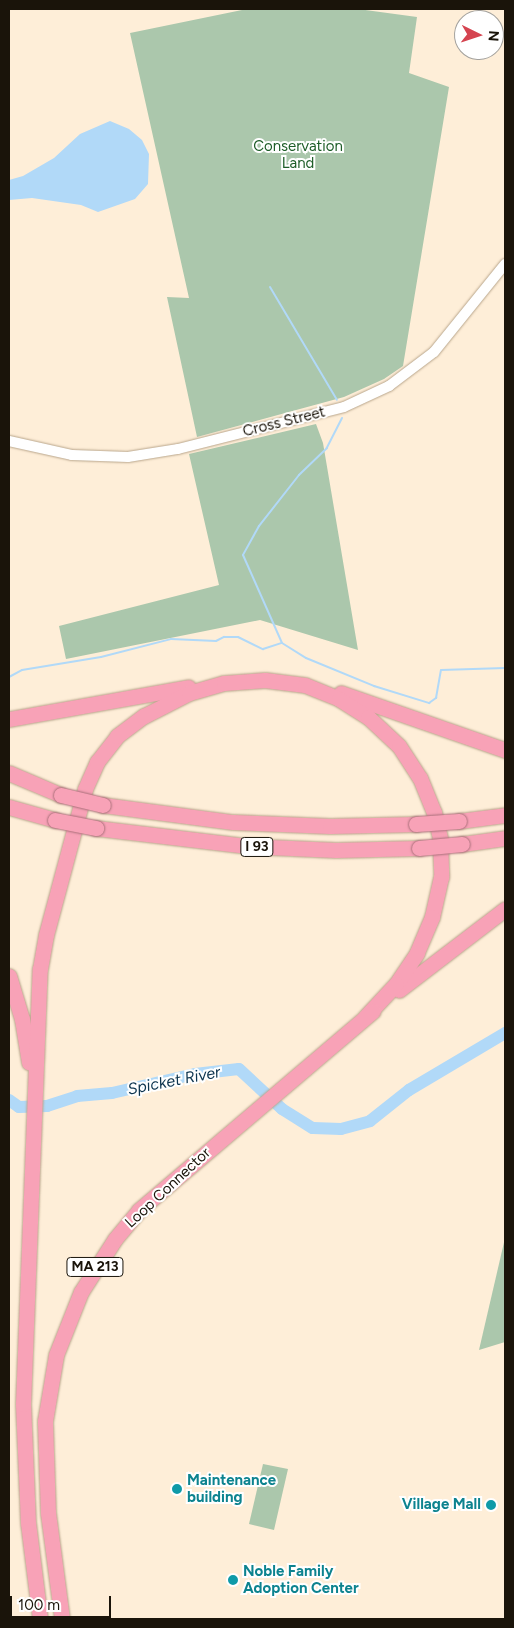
<!DOCTYPE html>
<style>
body{margin:0}
#map{position:relative;width:514px;height:1628px;overflow:hidden;background:#feeed8;font-family:Figtree,sans-serif}
div>[style]{position:absolute}
[style*='--x']{left:calc(var(--x)*1px);top:calc(var(--y)*1px);width:calc(var(--w)*1px);rotate:calc(var(--a)*1deg)}
.green>*{inset:0;background:#abc7ac}
.water>*{inset:0;background:#b1d9f8}
.stream>*{height:2px;margin:-1px;padding:0 1px;transform-origin:1px;border-radius:1px;background:#b1d9f8}
.river>*{height:12px;margin:-6px;padding:0 6px;transform-origin:6px;border-radius:6px;background:#b1d9f8}
.roads{filter:drop-shadow(0 0 1px #b9a68c) drop-shadow(0 0 1px #b9a68c)}
.tertiary>*{height:10px;margin:-5px;padding:0 5px;transform-origin:5px;border-radius:5px;background:#fff}
.motorway>*{height:15px;margin:-7.5px;padding:0 7.5px;transform-origin:7.5px;border-radius:7.5px;background:#f8a2b7}
.bridges{filter:drop-shadow(0 0 1px #aa707a) drop-shadow(0 0 1px #aa707a)}
.motorway-bridge>*{height:15px;margin:-7.5px;padding:0 7.5px;transform-origin:7.5px;border-radius:7.5px;background:#f8a2b7}
.dots>*{width:14px;height:14px;translate:-50% -50%;box-sizing:border-box;border:2px solid #fff;border-radius:50%}
span{translate:-50% -50%;white-space:nowrap;text-align:center;line-height:1.15;-webkit-text-stroke:4px #fff;paint-order:stroke}
.shield-label span{padding:1px 4px;background:#fff;border:1px solid;border-radius:4px;-webkit-text-stroke-width:0}
.shield-label{font-size:14px;color:#1a140a;font-weight:700}
.park-label{font-size:15px;color:#1e5d28}
.street-label{font-size:15px;color:#1a140a}
.culture-label{font-size:15px;color:#0d838f;font-weight:700}
.left{translate:0 -50%;text-align:left}
.right{translate:-100% -50%;text-align:right}
.water-label{font-size:16px;color:#0d344e;font-style:italic}
.frame{position:absolute;inset:0;border:10px solid #1a140a;pointer-events:none}
.north{position:absolute;left:454px;top:10px;width:50px;height:50px;box-sizing:border-box;background:#fff;border:1px solid #a3a19d;border-radius:50%;rotate:94deg;font-size:14px;font-weight:700;line-height:20px;text-align:center;color:#1a140a}
.north::after{content:'';display:block;margin:auto;width:18px;height:22px;background:#d54450;clip-path:polygon(50% 0,100% 100%,50% 72%,0 100%)}
.scale{position:absolute;left:10px;top:1596px;width:101px;height:22px;box-sizing:border-box;border:2px solid #1a140a;border-top:0;padding-left:6px;font-size:15px;line-height:18px;white-space:nowrap;color:#1a140a;-webkit-text-stroke:4px #fff;paint-order:stroke}
</style>
<div id="map">
<div class="green">
<i style="clip-path:polygon(358px 9px,417px 17px,409px 73px,449px 87px,403px 366px,384px 379px,344px 397px,197px 437px,167px 297px,189px 298px,130px 33px,242px 10px)"></i>
<i style="clip-path:polygon(316px 424px,323px 443px,358px 650px,260px 620px,66px 659px,59px 626px,219px 585px,189px 454px)"></i>
<i style="clip-path:polygon(505px 1238px,505px 1342px,479px 1350px)"></i>
<i style="clip-path:polygon(263px 1464px,288px 1469px,274px 1530px,249px 1524px)"></i>
</div>
<div class="water">
<i style="clip-path:polygon(110px 121px,129px 129px,142px 140px,149px 154px,148px 184px,135px 199px,98px 212px,81px 205px,32px 198px,9px 200px,9px 180px,23px 176px,54px 158px,80px 134px)"></i>
</div>
<div class="stream">
<i style="--x:270;--y:287;--w:131;--a:59.3"></i>
<i style="--x:342;--y:418;--w:34;--a:117"></i>
<i style="--x:327;--y:448;--w:39;--a:136"></i>
<i style="--x:299;--y:475;--w:65;--a:128.1"></i>
<i style="--x:259;--y:526;--w:33;--a:119"></i>
<i style="--x:243;--y:555;--w:96;--a:66.1"></i>
<i style="--x:282;--y:643;--w:28;--a:32"></i>
<i style="--x:306;--y:658;--w:74;--a:22.4"></i>
<i style="--x:374;--y:686;--w:58;--a:17.2"></i>
<i style="--x:429;--y:703;--w:9;--a:-36"></i>
<i style="--x:436;--y:698;--w:28;--a:-80"></i>
<i style="--x:441;--y:670;--w:64;--a:-1.8"></i>
<i style="--x:9;--y:677;--w:15;--a:-28"></i>
<i style="--x:22;--y:670;--w:80;--a:-9.3"></i>
<i style="--x:101;--y:657;--w:72;--a:-14.4"></i>
<i style="--x:171;--y:639;--w:45;--a:2.5"></i>
<i style="--x:216;--y:641;--w:9;--a:-27"></i>
<i style="--x:224;--y:637;--w:14;--a:0"></i>
<i style="--x:238;--y:637;--w:28;--a:26"></i>
<i style="--x:263;--y:649;--w:19;--a:-18"></i>
</div>
<div class="river">
<i style="--x:9;--y:1100;--w:12;--a:35"></i>
<i style="--x:19;--y:1107;--w:28;--a:-2"></i>
<i style="--x:47;--y:1106;--w:32;--a:-18"></i>
<i style="--x:77;--y:1096;--w:35;--a:-5"></i>
<i style="--x:112;--y:1093;--w:85;--a:-12.9"></i>
<i style="--x:195;--y:1074;--w:44;--a:-6.5"></i>
<i style="--x:239;--y:1069;--w:59;--a:42.9"></i>
<i style="--x:282;--y:1109;--w:36;--a:32"></i>
<i style="--x:313;--y:1128;--w:28;--a:2"></i>
<i style="--x:341;--y:1129;--w:30;--a:-15"></i>
<i style="--x:370;--y:1121;--w:50;--a:-38.5"></i>
<i style="--x:409;--y:1090;--w:112;--a:-30.7"></i>
</div>
<div class="roads">
<div class="tertiary">
<i style="--x:9;--y:441;--w:65;--a:12.5"></i>
<i style="--x:72;--y:455;--w:56;--a:2"></i>
<i style="--x:128;--y:457;--w:51;--a:-9.1"></i>
<i style="--x:178;--y:449;--w:171;--a:-14.2"></i>
<i style="--x:344;--y:407;--w:50;--a:-25"></i>
<i style="--x:389;--y:386;--w:56;--a:-37.1"></i>
<i style="--x:434;--y:352;--w:113;--a:-51.1"></i>
</div>
<div class="motorway">
<i style="--x:341;--y:693;--w:174;--a:19.2"></i>
<i style="--x:9;--y:719;--w:182;--a:-10.1"></i>
<i style="--x:9;--y:773;--w:56;--a:22.9"></i>
<i style="--x:103;--y:805;--w:131;--a:7.5"></i>
<i style="--x:233;--y:822;--w:97;--a:2.4"></i>
<i style="--x:330;--y:826;--w:86;--a:-1.3"></i>
<i style="--x:9;--y:807;--w:48;--a:15.8"></i>
<i style="--x:459;--y:821;--w:46;--a:-7.4"></i>
<i style="--x:96;--y:828;--w:151;--a:6.8"></i>
<i style="--x:246;--y:846;--w:90;--a:2.5"></i>
<i style="--x:336;--y:850;--w:83;--a:-1.4"></i>
<i style="--x:462;--y:844;--w:43;--a:-7.9"></i>
<i style="--x:9;--y:976;--w:45;--a:73.2"></i>
<i style="--x:22;--y:1019;--w:44;--a:80.8"></i>
<i style="--x:399;--y:990;--w:133;--a:-37.4"></i>
<i style="--x:40;--y:1619;--w:97;--a:-97.1"></i>
<i style="--x:28;--y:1523;--w:119;--a:-92.4"></i>
<i style="--x:23;--y:1404;--w:435;--a:-87.8"></i>
<i style="--x:40;--y:969;--w:35;--a:-80"></i>
<i style="--x:46;--y:935;--w:151;--a:-75"></i>
<i style="--x:85;--y:789;--w:30;--a:-66"></i>
<i style="--x:97;--y:762;--w:33;--a:-52"></i>
<i style="--x:117;--y:736;--w:34;--a:-37"></i>
<i style="--x:144;--y:716;--w:51;--a:-27.1"></i>
<i style="--x:189;--y:693;--w:36;--a:-16"></i>
<i style="--x:224;--y:683;--w:41;--a:-4.2"></i>
<i style="--x:265;--y:680;--w:40;--a:7.1"></i>
<i style="--x:305;--y:685;--w:37;--a:22"></i>
<i style="--x:339;--y:699;--w:34;--a:32"></i>
<i style="--x:368;--y:717;--w:42;--a:43.1"></i>
<i style="--x:399;--y:746;--w:38;--a:57"></i>
<i style="--x:420;--y:778;--w:37;--a:68"></i>
<i style="--x:434;--y:812;--w:28;--a:77"></i>
<i style="--x:440;--y:839;--w:38;--a:88"></i>
<i style="--x:441;--y:877;--w:41;--a:102.7"></i>
<i style="--x:432;--y:917;--w:39;--a:113"></i>
<i style="--x:417;--y:953;--w:37;--a:124"></i>
<i style="--x:396;--y:984;--w:45;--a:133.2"></i>
<i style="--x:62;--y:1619;--w:107;--a:-97.5"></i>
<i style="--x:48;--y:1513;--w:92;--a:-91.9"></i>
<i style="--x:45;--y:1421;--w:67;--a:-80.5"></i>
<i style="--x:56;--y:1355;--w:68;--a:-68.4"></i>
<i style="--x:81;--y:1292;--w:63;--a:-57.3"></i>
<i style="--x:115;--y:1239;--w:38;--a:-50"></i>
<i style="--x:139;--y:1210;--w:307;--a:-40.4"></i>
</div>
</div>
<div class="bridges">
<div class="motorway-bridge">
<i style="--x:61;--y:795;--w:43;--a:13.4"></i>
<i style="--x:55;--y:820;--w:42;--a:11"></i>
<i style="--x:416;--y:824;--w:43;--a:-4"></i>
<i style="--x:419;--y:848;--w:43;--a:-5.3"></i>
</div>
</div>
<div class="dots">
<i style="left:177px;top:1489px;background:#0f9aa8"></i>
<i style="left:491px;top:1505px;background:#0f9aa8"></i>
<i style="left:233px;top:1580px;background:#0f9aa8"></i>
</div>
<div class="shield-label">
<span style="left:257px;top:847px">I 93</span>
<span style="left:95px;top:1267px">MA 213</span>
</div>
<div class="park-label">
<span style="left:298px;top:155px">Conservation<br>Land</span>
</div>
<div class="street-label">
<span style="left:284px;top:422px;rotate:-14deg">Cross Street</span>
<span style="left:168px;top:1188px;rotate:-43deg">Loop Connector</span>
</div>
<div class="culture-label">
<span class="left" style="left:187px;top:1489px">Maintenance<br>building</span>
<span class="right" style="left:481px;top:1505px">Village Mall</span>
<span class="left" style="left:243px;top:1580px">Noble Family<br>Adoption Center</span>
</div>
<div class="water-label">
<span style="left:174px;top:1081px;rotate:-11deg">Spicket River</span>
</div>
<div class="frame"></div>
<div class="north">N</div>
<div class="scale">100 m</div>
</div>
